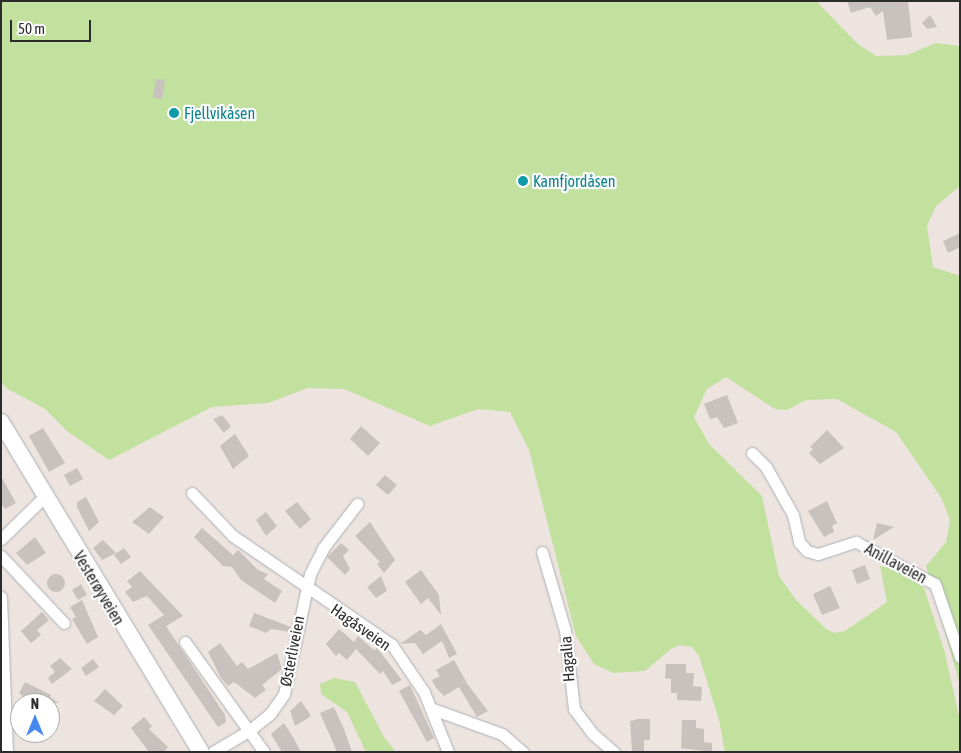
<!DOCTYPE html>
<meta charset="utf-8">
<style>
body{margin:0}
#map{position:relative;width:961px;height:753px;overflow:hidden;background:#ede4df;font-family:"Asap Condensed",sans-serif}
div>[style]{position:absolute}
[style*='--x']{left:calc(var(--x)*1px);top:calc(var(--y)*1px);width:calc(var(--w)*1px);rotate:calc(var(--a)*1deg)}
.green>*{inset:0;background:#c2e09e}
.building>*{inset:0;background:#c8c1be}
.round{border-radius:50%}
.roads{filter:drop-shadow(0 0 1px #acb0b7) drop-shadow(0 0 1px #acb0b7)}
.street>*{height:11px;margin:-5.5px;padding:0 5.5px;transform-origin:5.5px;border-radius:5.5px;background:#fff}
.secondary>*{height:16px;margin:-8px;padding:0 8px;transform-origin:8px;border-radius:8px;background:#fff}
.dots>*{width:14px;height:14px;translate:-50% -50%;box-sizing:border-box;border:2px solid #fff;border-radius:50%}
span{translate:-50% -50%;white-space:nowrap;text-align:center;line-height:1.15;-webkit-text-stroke:4.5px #fff;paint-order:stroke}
.culture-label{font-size:16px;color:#0d838f}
.left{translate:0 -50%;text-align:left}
.street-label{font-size:16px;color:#2c2c2c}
.frame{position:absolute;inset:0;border:2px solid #2c2c2c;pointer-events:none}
.north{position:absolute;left:10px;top:693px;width:50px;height:50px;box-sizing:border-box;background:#fff;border:1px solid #ababab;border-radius:50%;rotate:0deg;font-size:14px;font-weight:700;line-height:20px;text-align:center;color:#2c2c2c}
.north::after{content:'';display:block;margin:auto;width:18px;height:22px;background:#4789f1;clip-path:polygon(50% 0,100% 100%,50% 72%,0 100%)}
.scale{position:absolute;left:10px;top:20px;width:81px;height:22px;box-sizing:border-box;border:2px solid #2c2c2c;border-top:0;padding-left:6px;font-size:15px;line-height:18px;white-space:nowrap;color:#2c2c2c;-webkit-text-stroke:4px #fff;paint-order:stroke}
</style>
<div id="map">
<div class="green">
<i style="clip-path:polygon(1px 1px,816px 1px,858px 44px,876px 56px,907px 55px,936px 43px,960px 46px,960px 186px,936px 206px,927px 226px,933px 267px,960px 276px,960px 685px,926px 566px,946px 542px,950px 520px,942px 499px,896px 432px,837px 399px,806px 400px,787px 410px,775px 409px,726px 377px,707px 389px,694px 417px,709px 444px,762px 496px,779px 576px,796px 600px,826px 629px,834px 633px,845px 631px,887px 602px,880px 566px,907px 572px,924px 588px,945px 653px,960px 721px,960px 752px,725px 752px,719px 720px,699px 656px,692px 647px,680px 645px,671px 649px,645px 671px,613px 673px,594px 664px,576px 636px,529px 450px,510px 412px,478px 409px,430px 426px,344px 389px,308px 388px,268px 403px,212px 407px,109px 460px,67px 431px,45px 409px,6px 388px,1px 381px)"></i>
<i style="clip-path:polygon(334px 678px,355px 682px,384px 737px,396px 752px,366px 752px,347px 712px,321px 694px,320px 684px)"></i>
</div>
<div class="building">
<i style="clip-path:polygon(847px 1px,908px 1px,912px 37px,887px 40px,883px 11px,876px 16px,870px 7px,851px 13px)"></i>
<i style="clip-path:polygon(930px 15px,937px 27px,927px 29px,922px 23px)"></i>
<i style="clip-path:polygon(156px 79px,165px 80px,162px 99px,153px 98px)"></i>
<i style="clip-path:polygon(960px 233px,960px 247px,948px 253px,943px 241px)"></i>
<i style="clip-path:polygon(727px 395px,738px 423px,724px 428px,717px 417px,710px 419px,704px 404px)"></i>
<i style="clip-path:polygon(222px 415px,231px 426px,224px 433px,213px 419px)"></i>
<i style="clip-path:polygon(361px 426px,380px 443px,368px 456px,350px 439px)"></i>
<i style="clip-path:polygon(43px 428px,65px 463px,49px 472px,29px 436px)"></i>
<i style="clip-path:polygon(827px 430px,844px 448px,820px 464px,809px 453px,813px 449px,810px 447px)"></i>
<i style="clip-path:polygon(235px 434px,249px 456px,233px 469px,220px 446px)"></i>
<i style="clip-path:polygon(77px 468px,83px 479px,70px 486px,64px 475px)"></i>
<i style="clip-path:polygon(385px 475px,397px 485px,388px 495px,376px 485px)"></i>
<i style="clip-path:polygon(1px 476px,16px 503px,5px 509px,1px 503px)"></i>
<i style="clip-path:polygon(86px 497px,99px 522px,89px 531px,77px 507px,77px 502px)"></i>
<i style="clip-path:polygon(827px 501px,837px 523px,832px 526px,834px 532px,824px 537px,808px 511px)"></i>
<i style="clip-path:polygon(297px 502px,311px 519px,300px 529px,285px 511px)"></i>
<i style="clip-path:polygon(150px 507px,164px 517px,149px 534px,132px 522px)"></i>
<i style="clip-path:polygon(266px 512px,277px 526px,266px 536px,256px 520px)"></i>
<i style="clip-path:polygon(370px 522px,395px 560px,384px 573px,377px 564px,380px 562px,355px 536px)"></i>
<i style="clip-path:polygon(877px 523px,894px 527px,873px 540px)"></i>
<i style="clip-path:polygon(202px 528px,233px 555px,238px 550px,258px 570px,268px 574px,264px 579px,282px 591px,275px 603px,241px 580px,232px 567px,223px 566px,194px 537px)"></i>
<i style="clip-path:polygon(35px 537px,46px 553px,27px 565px,16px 553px)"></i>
<i style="clip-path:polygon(103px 540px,116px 553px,102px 560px,93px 548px)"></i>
<i style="clip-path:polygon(341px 543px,349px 550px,343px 556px,350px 569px,345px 575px,327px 557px)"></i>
<i style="clip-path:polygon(124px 548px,131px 557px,121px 564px,114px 555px)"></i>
<i style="clip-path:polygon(865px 565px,870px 579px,857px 584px,852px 570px)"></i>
<i style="clip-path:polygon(421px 570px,439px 595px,441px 615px,428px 598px,421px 604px,405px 582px)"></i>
<i style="clip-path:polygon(140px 571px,183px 616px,166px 626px,225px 715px,226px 722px,218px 727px,148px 625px,164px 615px,147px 596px,133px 602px,125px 592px,132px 587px,127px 581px)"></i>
<i class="round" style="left:47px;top:574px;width:18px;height:18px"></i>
<i style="clip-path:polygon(381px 576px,387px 591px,376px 598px,367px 587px)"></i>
<i style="clip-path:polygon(81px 584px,87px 595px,78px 600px,72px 590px)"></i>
<i style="clip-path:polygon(830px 586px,840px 608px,822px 615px,813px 594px)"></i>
<i style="clip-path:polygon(82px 600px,98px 637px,87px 644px,72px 619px,76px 617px,70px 607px)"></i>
<i style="clip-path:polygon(42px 612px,49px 620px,37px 630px,41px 635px,31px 643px,21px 631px)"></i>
<i style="clip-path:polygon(254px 613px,291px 627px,290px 632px,271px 629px,266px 633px,249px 626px)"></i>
<i style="clip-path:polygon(441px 624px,457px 654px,449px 658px,442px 641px,423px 654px,415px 643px,400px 644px,420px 630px,426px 635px)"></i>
<i style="clip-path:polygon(339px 629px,354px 642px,358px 636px,374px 650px,377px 648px,402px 680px,392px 685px,383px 671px,380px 674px,356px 649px,347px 660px,339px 653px,336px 656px,326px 644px)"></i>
<i style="clip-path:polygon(220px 643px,237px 666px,242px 662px,248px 669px,277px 653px,282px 669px,262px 685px,266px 690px,255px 698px,234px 682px,228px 686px,221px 678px,208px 652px)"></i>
<i style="clip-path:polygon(60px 658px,72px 669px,52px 684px,48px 678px,55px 672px,50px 666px)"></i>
<i style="clip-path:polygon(93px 659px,99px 667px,86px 676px,81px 668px)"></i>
<i style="clip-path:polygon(454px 660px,468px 685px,488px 711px,477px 717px,459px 687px,444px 696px,436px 688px,432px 680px,440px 676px,436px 670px)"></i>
<i style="clip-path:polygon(666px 664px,686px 664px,686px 673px,694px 673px,693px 686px,702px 687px,701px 701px,677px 700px,677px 693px,671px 693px,671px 679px,665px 678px)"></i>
<i style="clip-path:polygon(25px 682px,51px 695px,50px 697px,59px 703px,25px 703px,27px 700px,19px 693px)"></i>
<i style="clip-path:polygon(410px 685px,434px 738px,427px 742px,399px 691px)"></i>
<i style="clip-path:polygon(105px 689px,123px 706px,114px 715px,94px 701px)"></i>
<i style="clip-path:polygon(301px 701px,311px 716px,295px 726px,290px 711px)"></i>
<i style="clip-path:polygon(334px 707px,344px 729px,352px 752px,337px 752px,320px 713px)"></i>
<i style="clip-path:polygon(144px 717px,152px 726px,149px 729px,168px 747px,164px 752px,149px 752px,131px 728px)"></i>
<i style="clip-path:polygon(638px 719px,650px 719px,650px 740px,644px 740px,644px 752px,632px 752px,630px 721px)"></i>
<i style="clip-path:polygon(682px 720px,696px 720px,696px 728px,704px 729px,704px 742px,712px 743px,712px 752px,681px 748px)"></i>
<i style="clip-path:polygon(284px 723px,294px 739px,301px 752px,282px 752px,271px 734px)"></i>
<i style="clip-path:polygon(15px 733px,42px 733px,38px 743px)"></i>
</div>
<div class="roads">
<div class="street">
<i style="--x:752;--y:453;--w:20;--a:45"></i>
<i style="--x:766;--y:467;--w:55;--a:60.6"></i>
<i style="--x:793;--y:515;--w:28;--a:77"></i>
<i style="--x:799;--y:542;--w:12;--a:48"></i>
<i style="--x:807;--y:551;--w:11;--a:15"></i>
<i style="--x:818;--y:554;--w:40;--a:-18"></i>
<i style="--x:856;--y:542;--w:89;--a:28"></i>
<i style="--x:935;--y:584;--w:77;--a:71.1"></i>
<i style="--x:192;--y:493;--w:59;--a:46.4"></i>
<i style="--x:233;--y:536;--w:193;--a:34.4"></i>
<i style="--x:392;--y:645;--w:57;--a:55.8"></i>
<i style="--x:424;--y:692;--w:65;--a:68.2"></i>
<i style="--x:1;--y:539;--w:62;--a:-44.3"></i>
<i style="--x:542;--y:552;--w:81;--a:73.6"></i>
<i style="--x:565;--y:630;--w:80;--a:83.5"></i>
<i style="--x:574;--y:709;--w:31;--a:53"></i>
<i style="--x:593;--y:734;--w:28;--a:41"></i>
<i style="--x:1;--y:556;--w:92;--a:46.8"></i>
<i style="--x:1;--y:597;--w:155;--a:87.8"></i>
<i style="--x:185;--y:642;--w:135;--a:54.3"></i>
<i style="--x:430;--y:708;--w:77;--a:19.9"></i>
<i style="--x:502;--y:734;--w:28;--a:41"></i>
<i style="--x:213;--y:752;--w:43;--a:-30.7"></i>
<i style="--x:250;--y:730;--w:26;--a:-39"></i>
<i style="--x:270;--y:714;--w:24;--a:-55"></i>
<i style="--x:284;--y:694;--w:123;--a:-77.8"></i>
<i style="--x:310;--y:574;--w:29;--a:-63"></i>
<i style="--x:323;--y:548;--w:56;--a:-52.3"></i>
</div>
<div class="secondary">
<i style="--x:1;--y:422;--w:386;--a:58.8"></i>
</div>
</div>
<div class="dots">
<i style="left:174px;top:113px;background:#0f9aa8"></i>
<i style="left:523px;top:181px;background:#0f9aa8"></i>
</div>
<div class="culture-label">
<span class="left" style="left:184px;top:113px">Fjellvikåsen</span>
<span class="left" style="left:533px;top:181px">Kamfjordåsen</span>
</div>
<div class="street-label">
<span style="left:896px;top:563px;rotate:28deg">Anillaveien</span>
<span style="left:99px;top:588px;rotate:59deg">Vesterøyveien</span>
<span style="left:361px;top:627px;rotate:35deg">Hagåsveien</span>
<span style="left:292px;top:651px;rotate:-79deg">Østerliveien</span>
<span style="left:567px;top:659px;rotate:-94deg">Hagalia</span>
</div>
<div class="frame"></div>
<div class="north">N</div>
<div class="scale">50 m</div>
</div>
